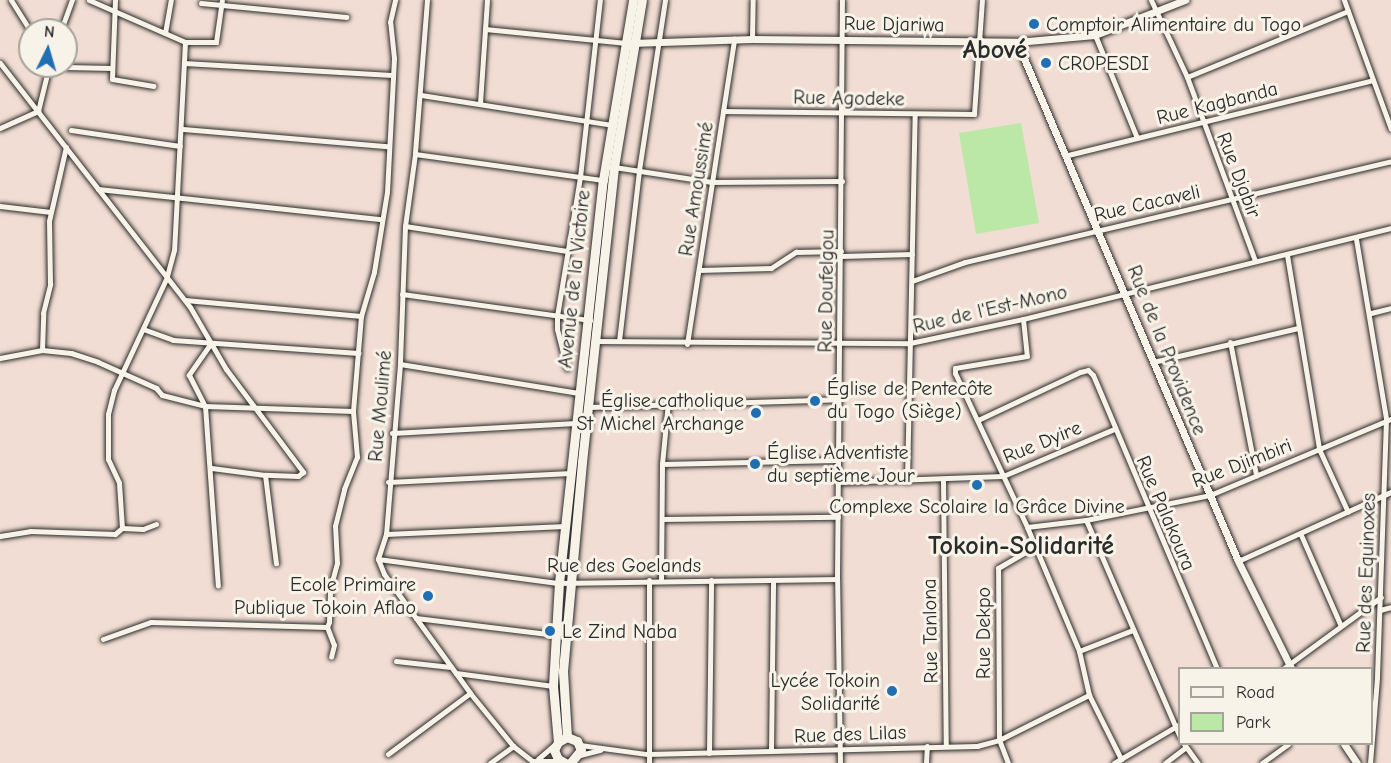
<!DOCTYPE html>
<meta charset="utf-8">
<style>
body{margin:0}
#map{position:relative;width:1391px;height:763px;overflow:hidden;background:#f1ddd3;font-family:"Comic Neue",sans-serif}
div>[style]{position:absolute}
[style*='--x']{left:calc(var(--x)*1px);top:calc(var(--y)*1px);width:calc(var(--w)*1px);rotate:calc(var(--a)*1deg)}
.green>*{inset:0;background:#bbe8a6}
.roads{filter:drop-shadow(0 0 2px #2b2b2b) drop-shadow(0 0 2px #2b2b2b)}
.minor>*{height:5px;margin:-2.5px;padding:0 2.5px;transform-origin:2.5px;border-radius:2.5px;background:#f7f3e8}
.tertiary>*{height:7px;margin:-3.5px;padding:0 3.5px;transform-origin:3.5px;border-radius:3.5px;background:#f7f3e8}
.trunk>*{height:9px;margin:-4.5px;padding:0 4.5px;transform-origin:4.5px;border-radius:4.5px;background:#f7f3e8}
.dots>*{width:16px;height:16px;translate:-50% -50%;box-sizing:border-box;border:3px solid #f7f3e8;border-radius:50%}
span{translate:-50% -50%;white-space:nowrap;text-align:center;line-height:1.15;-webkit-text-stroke:6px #f7f3e8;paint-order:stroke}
.street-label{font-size:20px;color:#2b2b2b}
.poi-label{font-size:20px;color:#2b2b2b}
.left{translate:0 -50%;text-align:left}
.right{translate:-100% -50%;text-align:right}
.district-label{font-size:26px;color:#2b2b2b;font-weight:700}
.legend{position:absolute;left:1178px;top:667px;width:195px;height:78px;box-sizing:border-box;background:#f7f3e8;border:2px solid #a5a39c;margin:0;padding:8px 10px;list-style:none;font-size:18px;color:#2b2b2b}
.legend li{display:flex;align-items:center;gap:12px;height:30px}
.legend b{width:30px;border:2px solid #a5a39c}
.north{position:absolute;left:18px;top:18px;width:60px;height:60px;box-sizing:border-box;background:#f7f3e8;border:2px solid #a5a39c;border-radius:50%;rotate:5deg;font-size:16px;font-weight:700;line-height:24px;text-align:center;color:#2b2b2b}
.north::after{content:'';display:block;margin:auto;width:21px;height:27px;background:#1f6fb2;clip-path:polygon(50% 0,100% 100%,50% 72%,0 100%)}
</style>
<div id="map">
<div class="green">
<i style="clip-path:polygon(1021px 123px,1039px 223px,976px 234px,959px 133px)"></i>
</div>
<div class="roads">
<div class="minor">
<i style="--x:11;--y:0;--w:36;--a:58"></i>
<i style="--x:89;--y:0;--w:105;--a:23.6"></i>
<i style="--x:185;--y:42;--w:208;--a:93"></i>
<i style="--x:174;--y:250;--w:28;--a:105"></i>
<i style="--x:167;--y:277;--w:125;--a:115.1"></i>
<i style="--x:114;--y:390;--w:25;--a:104"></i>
<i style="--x:108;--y:414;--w:45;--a:90"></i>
<i style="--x:108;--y:459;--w:26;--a:65"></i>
<i style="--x:119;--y:483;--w:45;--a:86.2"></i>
<i style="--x:115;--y:0;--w:79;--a:92.2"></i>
<i style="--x:112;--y:79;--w:42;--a:9.7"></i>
<i style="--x:427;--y:0;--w:154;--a:94.5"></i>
<i style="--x:415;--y:154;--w:73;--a:97.9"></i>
<i style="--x:405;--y:226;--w:138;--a:92.1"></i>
<i style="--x:400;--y:364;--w:171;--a:94.7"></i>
<i style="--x:386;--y:534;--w:26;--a:108"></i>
<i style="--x:378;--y:559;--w:16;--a:68"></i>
<i style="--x:384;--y:574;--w:147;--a:54.1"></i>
<i style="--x:470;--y:693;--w:68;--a:50.9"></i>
<i style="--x:513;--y:746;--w:24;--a:38"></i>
<i style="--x:1151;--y:0;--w:85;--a:64.9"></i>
<i style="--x:1187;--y:77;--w:196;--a:69.7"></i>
<i style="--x:1344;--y:0;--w:137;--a:70"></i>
<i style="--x:201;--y:3;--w:146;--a:5.5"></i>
<i style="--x:485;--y:29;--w:142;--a:5.7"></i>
<i style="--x:61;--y:30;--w:32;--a:-70"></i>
<i style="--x:165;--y:33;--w:34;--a:-80"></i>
<i style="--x:1095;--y:35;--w:111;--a:67.8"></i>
<i style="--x:752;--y:39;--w:39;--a:-89"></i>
<i style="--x:185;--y:42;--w:31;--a:0"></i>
<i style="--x:216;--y:42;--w:42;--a:-81.9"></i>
<i style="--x:0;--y:63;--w:309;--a:52.1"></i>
<i style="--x:190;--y:307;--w:72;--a:59.9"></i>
<i style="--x:226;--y:369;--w:129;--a:53.2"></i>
<i style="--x:303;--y:472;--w:6;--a:141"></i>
<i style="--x:298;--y:476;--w:33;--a:-178"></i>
<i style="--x:265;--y:475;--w:54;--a:-172.6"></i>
<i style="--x:184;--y:63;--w:208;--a:3.3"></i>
<i style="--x:66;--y:67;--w:46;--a:1.2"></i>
<i style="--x:1187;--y:77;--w:174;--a:-22.3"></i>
<i style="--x:421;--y:95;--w:193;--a:8.9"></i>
<i style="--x:480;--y:103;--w:103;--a:-86.1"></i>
<i style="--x:723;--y:111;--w:251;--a:0.7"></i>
<i style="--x:974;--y:114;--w:114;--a:-86"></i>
<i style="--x:0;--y:128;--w:42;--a:-24.1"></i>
<i style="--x:38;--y:111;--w:46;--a:-76.3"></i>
<i style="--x:183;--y:129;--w:205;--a:4.8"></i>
<i style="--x:71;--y:130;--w:110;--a:8.4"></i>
<i style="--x:415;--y:154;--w:190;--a:7.9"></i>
<i style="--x:1068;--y:155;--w:314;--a:-13.8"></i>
<i style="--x:614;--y:167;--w:99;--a:8.7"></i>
<i style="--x:712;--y:182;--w:130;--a:-0.4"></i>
<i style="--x:98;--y:189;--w:285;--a:6.1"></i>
<i style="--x:0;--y:206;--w:51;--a:6.7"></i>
<i style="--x:405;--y:226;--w:164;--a:8.8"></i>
<i style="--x:1356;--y:239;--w:182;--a:80.5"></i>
<i style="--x:1386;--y:419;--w:259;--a:92"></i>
<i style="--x:1377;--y:678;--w:85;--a:94.7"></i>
<i style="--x:1287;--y:255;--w:197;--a:80.6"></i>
<i style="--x:1319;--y:449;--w:69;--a:65.3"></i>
<i style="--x:841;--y:256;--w:71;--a:-1.6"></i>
<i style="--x:699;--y:270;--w:72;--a:-1.6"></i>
<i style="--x:771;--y:268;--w:30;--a:-33"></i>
<i style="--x:796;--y:252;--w:45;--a:-1.3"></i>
<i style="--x:912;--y:281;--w:56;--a:-19.7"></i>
<i style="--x:965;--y:262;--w:438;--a:-13.3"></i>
<i style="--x:402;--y:294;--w:190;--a:7.9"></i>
<i style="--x:185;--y:300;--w:177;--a:5.2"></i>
<i style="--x:1371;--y:313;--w:21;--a:-14"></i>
<i style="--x:1023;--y:319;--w:37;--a:84"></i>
<i style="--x:1027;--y:356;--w:73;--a:170.5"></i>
<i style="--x:955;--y:368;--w:5;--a:90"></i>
<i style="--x:955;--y:373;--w:170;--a:64.9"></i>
<i style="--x:1027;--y:527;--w:134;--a:67.2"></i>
<i style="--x:1079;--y:651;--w:45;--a:77.2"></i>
<i style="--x:1089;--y:695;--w:72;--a:63.4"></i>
<i style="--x:143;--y:329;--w:32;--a:20"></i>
<i style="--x:173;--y:340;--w:186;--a:4"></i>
<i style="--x:594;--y:341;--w:316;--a:0.4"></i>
<i style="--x:910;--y:343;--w:116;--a:-12"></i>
<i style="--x:1023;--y:319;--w:379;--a:-13.9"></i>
<i style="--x:619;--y:341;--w:172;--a:-83.3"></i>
<i style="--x:639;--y:170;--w:172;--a:-81.3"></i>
<i style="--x:1230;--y:342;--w:136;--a:78.9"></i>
<i style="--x:211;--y:343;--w:39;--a:125"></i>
<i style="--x:189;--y:375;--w:35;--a:63"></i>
<i style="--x:205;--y:406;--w:180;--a:85.9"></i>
<i style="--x:687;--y:344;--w:309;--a:-81.2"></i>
<i style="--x:42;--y:350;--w:29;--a:6"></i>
<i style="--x:71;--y:353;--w:28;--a:18"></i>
<i style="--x:98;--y:362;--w:64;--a:24.1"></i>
<i style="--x:156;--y:388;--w:9;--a:49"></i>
<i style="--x:162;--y:395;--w:44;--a:14.3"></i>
<i style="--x:205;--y:406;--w:148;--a:1.9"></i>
<i style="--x:0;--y:358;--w:43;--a:-10.8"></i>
<i style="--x:42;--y:350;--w:37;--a:-88"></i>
<i style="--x:43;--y:313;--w:30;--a:-76"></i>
<i style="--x:50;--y:284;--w:63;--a:-90.9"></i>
<i style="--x:49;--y:221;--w:76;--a:-77.1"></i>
<i style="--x:1153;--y:362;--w:149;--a:-13.2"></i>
<i style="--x:400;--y:364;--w:181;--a:9.2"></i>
<i style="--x:567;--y:368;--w:40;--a:-104.4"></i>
<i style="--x:557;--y:329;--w:13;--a:-90"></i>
<i style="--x:557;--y:316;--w:141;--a:-80.6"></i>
<i style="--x:580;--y:177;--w:178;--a:-83.6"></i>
<i style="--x:589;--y:407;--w:250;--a:-1.8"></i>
<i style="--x:980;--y:419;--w:110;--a:-25.2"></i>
<i style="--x:1080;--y:372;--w:8;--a:-14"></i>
<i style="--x:1088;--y:370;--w:7;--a:45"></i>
<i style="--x:1093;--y:375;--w:318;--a:67.1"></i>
<i style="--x:392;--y:433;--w:184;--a:-3.1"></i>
<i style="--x:662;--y:464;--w:175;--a:-1.3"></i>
<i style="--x:265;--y:475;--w:89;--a:82.9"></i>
<i style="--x:943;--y:480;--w:266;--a:89.4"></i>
<i style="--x:907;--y:481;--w:367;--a:-88.8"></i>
<i style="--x:388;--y:482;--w:183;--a:-2.8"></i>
<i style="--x:837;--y:482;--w:166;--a:-2.1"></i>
<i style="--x:1003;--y:476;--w:121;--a:-22.9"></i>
<i style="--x:662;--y:519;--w:176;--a:-0.7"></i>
<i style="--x:1086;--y:520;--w:236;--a:66.6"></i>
<i style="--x:1027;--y:527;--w:59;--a:-6.8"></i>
<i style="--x:1086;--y:520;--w:126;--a:-11.4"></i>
<i style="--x:1210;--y:495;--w:196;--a:-22.8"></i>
<i style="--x:386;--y:534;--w:179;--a:-2.6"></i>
<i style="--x:1301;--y:535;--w:99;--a:66.3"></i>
<i style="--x:0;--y:536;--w:30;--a:-9"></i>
<i style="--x:30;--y:531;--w:85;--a:2"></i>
<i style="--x:115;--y:534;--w:9;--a:-41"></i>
<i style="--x:122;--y:528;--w:21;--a:3"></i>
<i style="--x:143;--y:529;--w:14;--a:-21"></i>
<i style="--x:378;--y:559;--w:183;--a:7.6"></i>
<i style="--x:559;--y:583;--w:278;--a:-0.8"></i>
<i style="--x:1238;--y:561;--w:168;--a:-24.3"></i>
<i style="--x:649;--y:580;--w:183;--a:90"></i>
<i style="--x:661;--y:580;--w:116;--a:-89.5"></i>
<i style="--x:662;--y:464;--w:62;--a:-84.5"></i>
<i style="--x:1380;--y:610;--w:11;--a:-15"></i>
<i style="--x:416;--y:618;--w:141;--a:6.9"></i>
<i style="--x:327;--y:627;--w:19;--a:69"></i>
<i style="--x:334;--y:645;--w:12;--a:104"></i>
<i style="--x:103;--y:639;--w:51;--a:-19.5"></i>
<i style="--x:151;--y:622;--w:176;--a:1.6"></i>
<i style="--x:327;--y:627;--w:5;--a:-68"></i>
<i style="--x:329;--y:622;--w:33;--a:-88"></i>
<i style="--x:330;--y:589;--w:27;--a:-75"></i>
<i style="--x:337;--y:563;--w:37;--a:-93"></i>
<i style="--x:335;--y:526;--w:38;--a:-76"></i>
<i style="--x:344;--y:489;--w:35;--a:-68"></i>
<i style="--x:357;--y:457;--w:46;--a:-95"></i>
<i style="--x:353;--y:411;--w:95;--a:-85.2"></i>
<i style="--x:361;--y:316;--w:46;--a:-73.5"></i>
<i style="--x:374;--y:272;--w:81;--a:-80.8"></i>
<i style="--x:387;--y:192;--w:134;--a:-87"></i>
<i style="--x:394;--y:58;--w:36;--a:-96"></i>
<i style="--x:390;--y:22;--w:23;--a:-77"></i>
<i style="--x:1079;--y:651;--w:58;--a:-21.3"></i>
<i style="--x:396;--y:661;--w:55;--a:6.2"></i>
<i style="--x:1284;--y:668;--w:120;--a:-36.2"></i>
<i style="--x:456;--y:673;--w:98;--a:7.6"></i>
<i style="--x:1184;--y:744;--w:24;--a:54"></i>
<i style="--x:580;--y:745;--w:68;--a:7.7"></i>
<i style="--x:647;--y:754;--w:330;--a:-1.4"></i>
<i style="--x:977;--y:746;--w:23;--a:-15"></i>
<i style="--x:999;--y:740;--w:101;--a:-26.6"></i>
<i style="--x:771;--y:751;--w:171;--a:-89.3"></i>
<i style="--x:709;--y:753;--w:173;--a:-89.3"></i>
<i style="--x:388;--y:754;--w:102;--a:-36.6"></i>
<i style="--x:580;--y:755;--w:21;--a:-14"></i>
<i style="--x:538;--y:759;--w:23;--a:-41"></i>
<i style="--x:532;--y:761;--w:27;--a:0"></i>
<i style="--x:490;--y:763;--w:29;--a:-36"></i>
<i style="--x:840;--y:763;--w:184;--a:-90.9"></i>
<i style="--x:837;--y:579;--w:579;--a:-89.51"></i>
<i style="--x:926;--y:763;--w:17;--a:-87"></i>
<i style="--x:1008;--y:763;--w:25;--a:-111"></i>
<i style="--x:999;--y:740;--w:172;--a:-90.3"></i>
<i style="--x:998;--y:568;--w:42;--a:-30.3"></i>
<i style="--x:1114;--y:763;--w:77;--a:-30.6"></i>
<i style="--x:1165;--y:763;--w:26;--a:-37"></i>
<i style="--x:1262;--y:763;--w:32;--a:-36"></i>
</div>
<div class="tertiary">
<i style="--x:1017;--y:42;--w:564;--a:66.93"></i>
<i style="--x:1238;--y:561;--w:119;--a:63.6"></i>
<i style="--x:631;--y:43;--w:121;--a:-1.9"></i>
<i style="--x:752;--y:39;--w:265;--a:0.6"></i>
<i style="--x:1017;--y:42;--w:78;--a:-5.1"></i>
<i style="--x:1095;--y:35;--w:97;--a:-21.3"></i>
<i style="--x:1344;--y:744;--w:23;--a:56"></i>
</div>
<div class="trunk">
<i style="--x:567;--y:737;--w:66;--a:-93.5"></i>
<i style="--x:563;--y:671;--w:210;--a:-84.8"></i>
<i style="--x:582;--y:462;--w:297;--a:-83.8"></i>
<i style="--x:614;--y:167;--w:169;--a:-80.5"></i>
<i style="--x:558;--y:742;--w:56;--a:-95.1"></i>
<i style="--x:553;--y:686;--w:103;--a:-86.7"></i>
<i style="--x:559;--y:583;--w:405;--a:-83.8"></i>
<i style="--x:603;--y:180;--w:182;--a:-80.5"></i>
<i style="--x:565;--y:763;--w:8;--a:-150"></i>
<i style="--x:558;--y:759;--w:10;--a:-114"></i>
<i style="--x:554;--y:750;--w:9;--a:-63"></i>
<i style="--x:558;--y:742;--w:10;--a:-29"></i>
<i style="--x:567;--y:737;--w:11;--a:22"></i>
<i style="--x:577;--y:741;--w:10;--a:66"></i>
<i style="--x:581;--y:750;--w:17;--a:130"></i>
</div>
</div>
<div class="dots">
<i style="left:1034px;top:24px;background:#1f6fb2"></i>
<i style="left:1046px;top:63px;background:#1f6fb2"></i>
<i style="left:815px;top:401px;background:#1f6fb2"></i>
<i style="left:756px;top:413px;background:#1f6fb2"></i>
<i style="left:755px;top:464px;background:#1f6fb2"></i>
<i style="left:977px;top:485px;background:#1f6fb2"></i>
<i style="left:428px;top:596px;background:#1f6fb2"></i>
<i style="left:550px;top:631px;background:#1f6fb2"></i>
<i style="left:892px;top:691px;background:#1f6fb2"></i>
</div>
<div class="street-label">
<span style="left:894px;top:24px;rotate:1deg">Rue Djariwa</span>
<span style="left:849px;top:98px;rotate:1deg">Rue Agodeke</span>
<span style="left:1217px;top:103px;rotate:-14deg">Rue Kagbanda</span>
<span style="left:1239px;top:175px;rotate:69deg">Rue Djabir</span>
<span style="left:696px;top:189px;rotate:-81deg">Rue Amoussimé</span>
<span style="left:1147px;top:203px;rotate:-13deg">Rue Cacaveli</span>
<span style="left:574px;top:279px;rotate:-84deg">Avenue de la Victoire</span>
<span style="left:826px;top:291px;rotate:-89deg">Rue Doufelgou</span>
<span style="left:990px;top:309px;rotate:-13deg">Rue de l'Est-Mono</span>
<span style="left:1167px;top:350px;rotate:68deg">Rue de la Providence</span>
<span style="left:380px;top:406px;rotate:-85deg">Rue Moulimé</span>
<span style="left:1042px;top:442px;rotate:-22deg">Rue Dyire</span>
<span style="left:1242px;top:463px;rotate:-21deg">Rue Djimbiri</span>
<span style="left:1166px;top:513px;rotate:67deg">Rue Palakoura</span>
<span style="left:624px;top:565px">Rue des Goelands</span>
<span style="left:1366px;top:573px;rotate:-88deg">Rue des Equinoxes</span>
<span style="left:930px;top:631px;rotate:-91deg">Rue Tanlona</span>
<span style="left:983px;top:633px;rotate:-90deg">Rue Dekpo</span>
<span style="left:850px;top:734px;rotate:-2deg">Rue des Lilas</span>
</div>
<div class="poi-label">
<span class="left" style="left:1046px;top:24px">Comptoir Alimentaire du Togo</span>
<span class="left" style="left:1058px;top:63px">CROPESDI</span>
<span class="left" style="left:827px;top:400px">Église de Pentecôte<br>du Togo (Siège)</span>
<span class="right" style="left:744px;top:412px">Église catholique<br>St Michel Archange</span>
<span class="left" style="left:767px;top:464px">Église Adventiste<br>du septième Jour</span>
<span style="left:977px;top:506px">Complexe Scolaire la Grâce Divine</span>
<span class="right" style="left:416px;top:596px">Ecole Primaire<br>Publique Tokoin Aflao</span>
<span class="left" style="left:562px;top:631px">Le Zind Naba</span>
<span class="right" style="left:880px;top:692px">Lycée Tokoin<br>Solidarité</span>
</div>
<div class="district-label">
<span style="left:995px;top:51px">Abové</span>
<span style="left:1021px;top:547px">Tokoin-Solidarité</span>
</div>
<ul class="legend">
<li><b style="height:8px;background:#f7f3e8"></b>Road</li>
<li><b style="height:16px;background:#bbe8a6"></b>Park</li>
</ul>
<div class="north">N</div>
</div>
